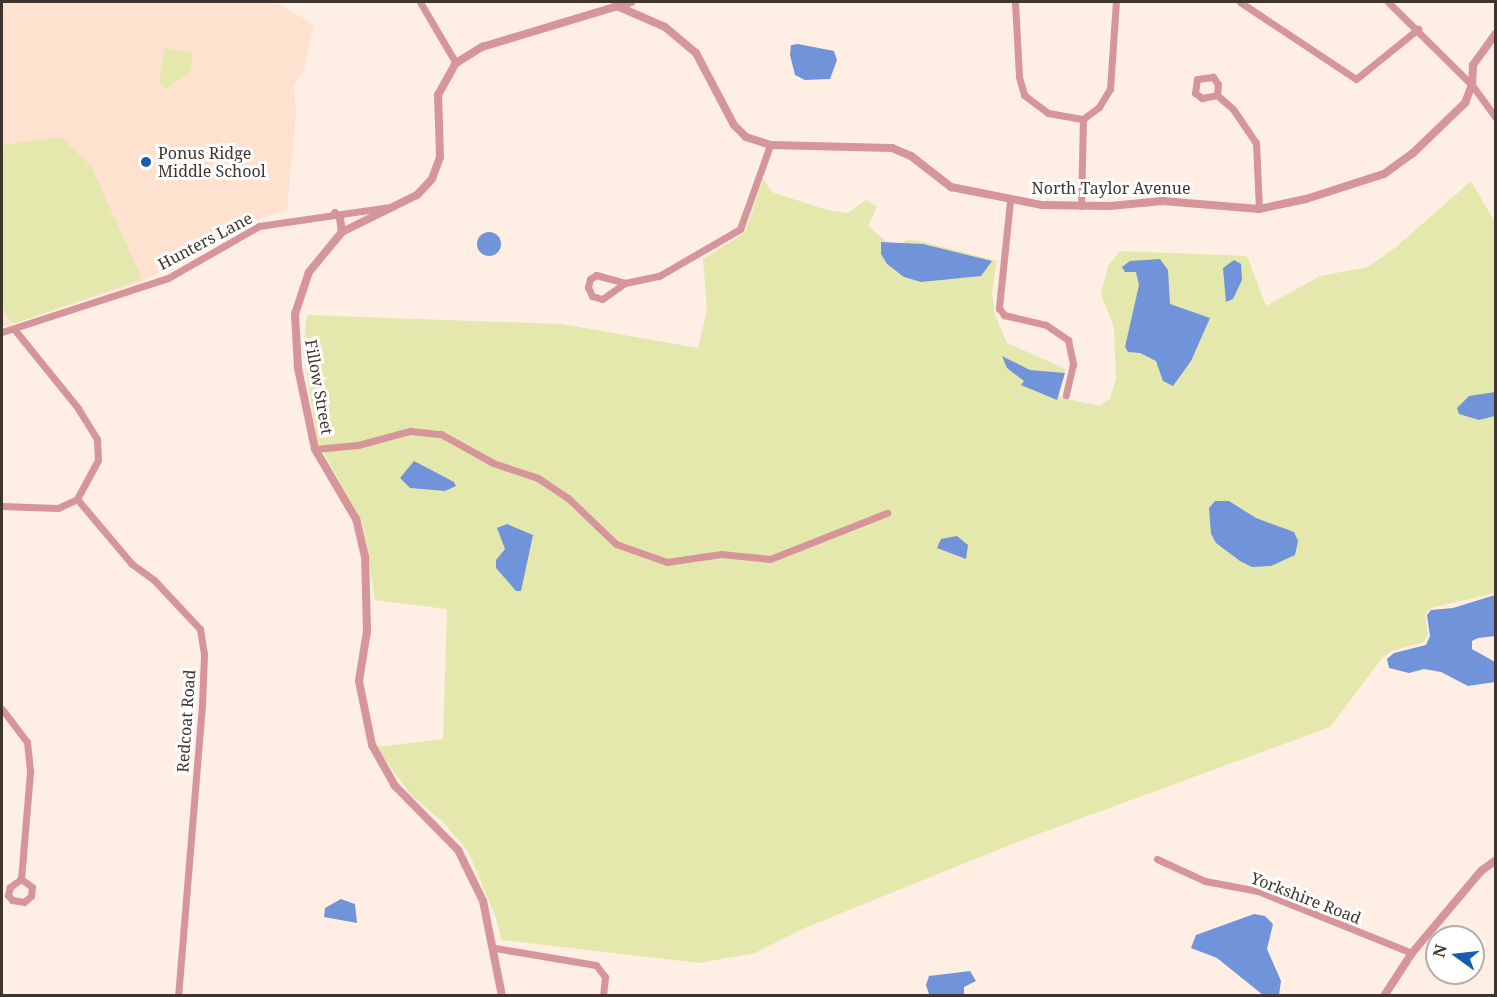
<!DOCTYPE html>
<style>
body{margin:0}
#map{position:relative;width:1497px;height:997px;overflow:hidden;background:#ffeee3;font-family:"Noto Serif",serif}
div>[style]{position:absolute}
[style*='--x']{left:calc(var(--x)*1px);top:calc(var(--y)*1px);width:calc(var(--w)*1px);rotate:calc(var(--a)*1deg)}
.built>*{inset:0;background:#fee1cf}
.green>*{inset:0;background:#e4e8ad}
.water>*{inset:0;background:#7193d9}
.round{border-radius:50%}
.minor>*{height:7px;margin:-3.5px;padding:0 3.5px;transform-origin:3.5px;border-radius:3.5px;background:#d5959b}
.tertiary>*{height:8px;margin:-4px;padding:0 4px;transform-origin:4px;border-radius:4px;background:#d5959b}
.dots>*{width:16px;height:16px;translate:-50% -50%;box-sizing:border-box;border:3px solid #fff;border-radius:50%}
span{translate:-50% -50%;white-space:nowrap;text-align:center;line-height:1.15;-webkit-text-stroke:6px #fff;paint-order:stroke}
.poi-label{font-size:16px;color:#40352e}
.left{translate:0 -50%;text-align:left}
.street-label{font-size:16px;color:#40352e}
.frame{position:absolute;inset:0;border:3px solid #40352e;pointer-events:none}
.north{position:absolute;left:1425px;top:925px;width:60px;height:60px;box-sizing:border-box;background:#fff;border:2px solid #b3aeab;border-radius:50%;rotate:285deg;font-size:16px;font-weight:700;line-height:24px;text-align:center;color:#40352e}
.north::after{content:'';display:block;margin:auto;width:21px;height:27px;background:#155fae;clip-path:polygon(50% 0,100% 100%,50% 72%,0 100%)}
</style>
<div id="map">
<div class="built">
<i style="clip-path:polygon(2px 2px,275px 2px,314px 25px,304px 70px,294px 86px,296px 114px,287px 210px,249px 222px,141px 282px,2px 327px)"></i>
</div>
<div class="green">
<i style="clip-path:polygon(165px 48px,193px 53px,190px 74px,173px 82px,167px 90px,159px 81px)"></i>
<i style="clip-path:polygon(61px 137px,91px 166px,142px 279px,13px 324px,2px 308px,2px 145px)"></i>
<i style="clip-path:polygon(763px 179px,772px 192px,827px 210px,848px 213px,866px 200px,877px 207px,868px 226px,894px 248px,907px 240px,920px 241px,997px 261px,992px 292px,995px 315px,1007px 343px,1066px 369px,1058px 392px,1062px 398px,1100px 406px,1110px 399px,1116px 378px,1114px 328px,1101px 294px,1108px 266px,1120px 251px,1247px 256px,1266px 306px,1320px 276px,1368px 267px,1396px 247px,1471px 181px,1495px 222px,1495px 593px,1431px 608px,1425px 615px,1428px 635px,1424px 642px,1394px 650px,1383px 657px,1330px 727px,1025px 839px,807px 927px,755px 953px,699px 963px,501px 940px,496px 918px,468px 851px,442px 821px,412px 796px,376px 747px,443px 739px,447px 609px,375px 600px,363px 524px,317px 441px,303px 349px,307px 315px,562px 324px,698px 348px,707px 310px,703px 259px,745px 233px)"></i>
</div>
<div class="water">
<i style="clip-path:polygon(798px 44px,834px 51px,837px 60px,830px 79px,805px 80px,795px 75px,790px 55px,791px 45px)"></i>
<i class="round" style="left:477px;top:232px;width:24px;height:24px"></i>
<i style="clip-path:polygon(881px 242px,923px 244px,992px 261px,981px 276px,921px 282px,904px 277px,887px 264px,881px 254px)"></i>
<i style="clip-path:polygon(1160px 259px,1168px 270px,1170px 304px,1210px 318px,1191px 361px,1173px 386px,1163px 381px,1156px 361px,1140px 353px,1128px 352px,1125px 347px,1139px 285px,1136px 272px,1125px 272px,1122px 267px,1130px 261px)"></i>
<i style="clip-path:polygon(1234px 260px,1241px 264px,1242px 280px,1233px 299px,1226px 302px,1223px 268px)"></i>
<i style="clip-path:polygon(1002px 356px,1030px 370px,1065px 373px,1057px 400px,1021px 385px,1024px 381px,1007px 368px)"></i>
<i style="clip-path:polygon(1495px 392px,1495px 416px,1479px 420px,1459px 414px,1457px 408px,1469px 396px)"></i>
<i style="clip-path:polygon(414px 461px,454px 482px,456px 486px,445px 491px,410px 488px,400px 478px)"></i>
<i style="clip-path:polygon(1215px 501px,1229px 501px,1256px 518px,1294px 532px,1298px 541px,1295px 555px,1271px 566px,1252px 567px,1240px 561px,1216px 543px,1211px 534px,1209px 508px)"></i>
<i style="clip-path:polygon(507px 524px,533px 535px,521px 591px,516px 591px,496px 568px,496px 560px,505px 549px,497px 528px)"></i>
<i style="clip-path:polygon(957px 536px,968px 545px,966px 559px,937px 548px,941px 539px)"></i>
<i style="clip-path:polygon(1495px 595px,1495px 636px,1478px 638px,1472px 641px,1472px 649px,1495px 662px,1495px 682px,1468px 686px,1441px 672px,1424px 669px,1409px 673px,1389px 668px,1387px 659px,1394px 653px,1426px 645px,1430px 636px,1427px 615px,1431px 610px,1453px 608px)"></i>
<i style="clip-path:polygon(341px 899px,355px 904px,357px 923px,324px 917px,325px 908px)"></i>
<i style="clip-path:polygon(1254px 914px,1265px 916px,1273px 924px,1267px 949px,1281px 981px,1279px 995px,1263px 995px,1217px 958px,1191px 948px,1196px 935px)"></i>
<i style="clip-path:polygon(970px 971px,976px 981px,964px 987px,964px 995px,929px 994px,926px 985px,929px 976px)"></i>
</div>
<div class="minor">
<i style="--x:420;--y:2;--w:71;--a:59.5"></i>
<i style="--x:1015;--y:2;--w:75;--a:86.9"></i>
<i style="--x:1019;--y:77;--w:19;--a:74"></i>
<i style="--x:1024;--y:95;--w:30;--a:37"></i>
<i style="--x:1048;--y:113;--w:36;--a:10"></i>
<i style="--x:1240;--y:2;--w:139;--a:33.6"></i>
<i style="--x:1356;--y:79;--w:80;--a:-38.9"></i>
<i style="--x:1388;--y:2;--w:118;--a:44.7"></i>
<i style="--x:1472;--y:85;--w:41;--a:54"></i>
<i style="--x:1217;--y:95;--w:11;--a:-85"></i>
<i style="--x:1218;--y:84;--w:9;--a:-126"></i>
<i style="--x:1213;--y:77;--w:16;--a:173"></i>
<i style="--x:1197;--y:79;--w:14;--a:98"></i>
<i style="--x:1195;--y:93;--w:9;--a:36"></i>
<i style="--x:1202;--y:98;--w:15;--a:-11"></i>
<i style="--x:1217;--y:95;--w:21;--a:41"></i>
<i style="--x:1233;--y:109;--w:41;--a:55.9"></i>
<i style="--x:1256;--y:143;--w:66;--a:87.4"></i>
<i style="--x:1083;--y:119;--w:20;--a:-37"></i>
<i style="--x:1099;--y:107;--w:21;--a:-59"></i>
<i style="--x:1110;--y:89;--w:87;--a:-86.1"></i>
<i style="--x:1010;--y:201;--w:108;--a:95.9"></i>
<i style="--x:999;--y:308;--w:9;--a:54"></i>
<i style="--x:1004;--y:315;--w:43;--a:13.4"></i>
<i style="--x:1046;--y:325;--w:27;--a:34"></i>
<i style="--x:1068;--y:340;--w:25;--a:78"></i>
<i style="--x:1073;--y:364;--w:32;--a:103"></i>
<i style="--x:1081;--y:206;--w:87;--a:-88.7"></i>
<i style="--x:625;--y:283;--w:28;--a:145"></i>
<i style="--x:602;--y:299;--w:10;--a:-163"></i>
<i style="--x:592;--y:296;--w:10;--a:-114"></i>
<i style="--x:588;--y:287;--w:8;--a:-76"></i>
<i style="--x:590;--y:279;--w:7;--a:-34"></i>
<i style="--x:596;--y:275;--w:30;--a:15"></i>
<i style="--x:625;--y:283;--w:35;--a:-12"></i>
<i style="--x:659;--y:276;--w:94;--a:-30.1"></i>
<i style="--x:740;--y:229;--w:89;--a:-70.3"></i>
<i style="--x:2;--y:332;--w:175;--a:-18"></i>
<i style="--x:168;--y:278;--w:105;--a:-29.7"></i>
<i style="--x:259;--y:226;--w:131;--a:-8.3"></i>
<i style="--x:315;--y:449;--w:43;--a:-5.3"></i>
<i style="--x:358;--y:445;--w:54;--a:-15.1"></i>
<i style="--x:410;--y:431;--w:31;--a:6"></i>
<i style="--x:441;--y:434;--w:60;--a:29.1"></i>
<i style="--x:493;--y:463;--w:47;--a:18.4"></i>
<i style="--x:538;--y:478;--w:36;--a:34"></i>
<i style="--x:568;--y:498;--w:66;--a:43.8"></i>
<i style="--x:616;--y:544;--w:54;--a:19.4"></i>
<i style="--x:667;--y:562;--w:55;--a:-8.4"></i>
<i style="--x:721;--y:554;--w:49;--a:5.8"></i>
<i style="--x:770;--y:559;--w:126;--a:-21.5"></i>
<i style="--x:77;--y:499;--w:85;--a:49.8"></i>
<i style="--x:132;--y:564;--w:27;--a:36"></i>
<i style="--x:154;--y:580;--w:67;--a:46.8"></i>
<i style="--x:200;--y:629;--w:25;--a:81"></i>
<i style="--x:204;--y:654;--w:51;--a:92.2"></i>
<i style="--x:202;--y:705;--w:292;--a:94.7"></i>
<i style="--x:2;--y:506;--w:56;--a:2"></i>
<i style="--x:58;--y:508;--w:21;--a:-25"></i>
<i style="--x:77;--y:499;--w:44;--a:-61.7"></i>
<i style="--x:98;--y:460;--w:21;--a:-93"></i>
<i style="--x:97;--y:439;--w:36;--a:-122"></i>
<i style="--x:78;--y:408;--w:102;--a:-129"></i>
<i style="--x:2;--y:709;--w:41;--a:52.9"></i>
<i style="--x:27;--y:742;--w:30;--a:84"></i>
<i style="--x:30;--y:772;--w:107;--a:94.8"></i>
<i style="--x:21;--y:879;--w:14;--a:144"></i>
<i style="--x:10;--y:887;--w:8;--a:104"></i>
<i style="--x:8;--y:895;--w:6;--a:51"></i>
<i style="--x:12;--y:900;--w:12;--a:9"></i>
<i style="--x:24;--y:902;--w:9;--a:-41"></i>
<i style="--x:31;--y:896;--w:9;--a:-84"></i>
<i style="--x:32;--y:887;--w:14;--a:-144"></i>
<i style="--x:1157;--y:859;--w:53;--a:24.6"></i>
<i style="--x:1205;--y:881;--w:54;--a:10.7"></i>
<i style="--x:1258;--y:891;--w:166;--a:21.9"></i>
<i style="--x:495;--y:948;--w:102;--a:9.6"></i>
<i style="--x:596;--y:965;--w:15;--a:53"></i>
<i style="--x:605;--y:977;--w:19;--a:96"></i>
</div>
<div class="tertiary">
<i style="--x:617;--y:6;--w:52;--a:23.6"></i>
<i style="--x:665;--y:27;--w:40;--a:40"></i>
<i style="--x:696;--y:53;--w:81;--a:62.2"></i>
<i style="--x:734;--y:125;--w:17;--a:45"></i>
<i style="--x:746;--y:137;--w:25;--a:18"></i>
<i style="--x:770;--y:145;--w:122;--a:1.4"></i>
<i style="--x:892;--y:148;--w:21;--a:23"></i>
<i style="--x:911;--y:156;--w:51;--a:37.8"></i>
<i style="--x:951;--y:187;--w:93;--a:11.2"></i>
<i style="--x:1042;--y:205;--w:68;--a:0.8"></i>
<i style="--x:1110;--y:206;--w:53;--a:-5.4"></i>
<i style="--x:1163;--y:201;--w:96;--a:4.8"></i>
<i style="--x:1259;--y:209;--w:48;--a:-12"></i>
<i style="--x:1306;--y:199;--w:82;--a:-17.8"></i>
<i style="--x:1384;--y:174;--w:34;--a:-36"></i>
<i style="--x:1412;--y:154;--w:74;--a:-43.9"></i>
<i style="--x:1465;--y:103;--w:19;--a:-69"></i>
<i style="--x:1472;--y:85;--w:20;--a:-87"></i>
<i style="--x:1473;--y:65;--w:39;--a:-54"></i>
<i style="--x:335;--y:213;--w:7;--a:45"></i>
<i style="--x:340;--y:218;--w:14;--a:82"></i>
<i style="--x:502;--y:996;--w:97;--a:-101.3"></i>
<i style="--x:483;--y:901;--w:57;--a:-116.1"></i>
<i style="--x:458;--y:850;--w:90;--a:-134.5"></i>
<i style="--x:395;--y:786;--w:47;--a:-119.3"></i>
<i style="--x:372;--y:745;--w:65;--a:-101.5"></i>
<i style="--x:359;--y:681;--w:51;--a:-80.9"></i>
<i style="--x:367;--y:631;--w:74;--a:-91.5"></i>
<i style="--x:365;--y:557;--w:39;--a:-103"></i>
<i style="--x:356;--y:519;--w:81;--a:-120.4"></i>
<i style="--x:315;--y:449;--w:83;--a:-101.9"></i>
<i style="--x:298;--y:368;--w:54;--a:-93.2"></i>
<i style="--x:295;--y:314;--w:44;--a:-71.6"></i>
<i style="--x:309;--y:272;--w:52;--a:-50.5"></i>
<i style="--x:342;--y:232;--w:84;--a:-26.3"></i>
<i style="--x:417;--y:195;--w:22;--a:-47"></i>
<i style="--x:432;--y:179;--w:23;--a:-70"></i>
<i style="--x:440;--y:157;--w:62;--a:-91.8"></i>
<i style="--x:438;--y:95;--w:37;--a:-61"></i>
<i style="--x:456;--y:63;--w:31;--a:-32"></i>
<i style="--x:482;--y:47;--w:156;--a:-16.8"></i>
<i style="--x:1384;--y:996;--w:51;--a:-56.9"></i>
<i style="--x:1412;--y:953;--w:107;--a:-49.9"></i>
<i style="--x:1481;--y:871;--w:19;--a:-36"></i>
</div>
<div class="dots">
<i style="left:146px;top:162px;background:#155fae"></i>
</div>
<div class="poi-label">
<span class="left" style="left:158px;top:162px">Ponus Ridge<br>Middle School</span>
</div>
<div class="street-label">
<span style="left:1111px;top:188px">North Taylor Avenue</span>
<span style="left:205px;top:241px;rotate:-28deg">Hunters Lane</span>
<span style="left:319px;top:387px;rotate:80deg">Fillow Street</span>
<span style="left:186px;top:721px;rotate:-86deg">Redcoat Road</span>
<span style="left:1306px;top:898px;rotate:21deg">Yorkshire Road</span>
</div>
<div class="frame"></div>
<div class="north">N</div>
</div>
